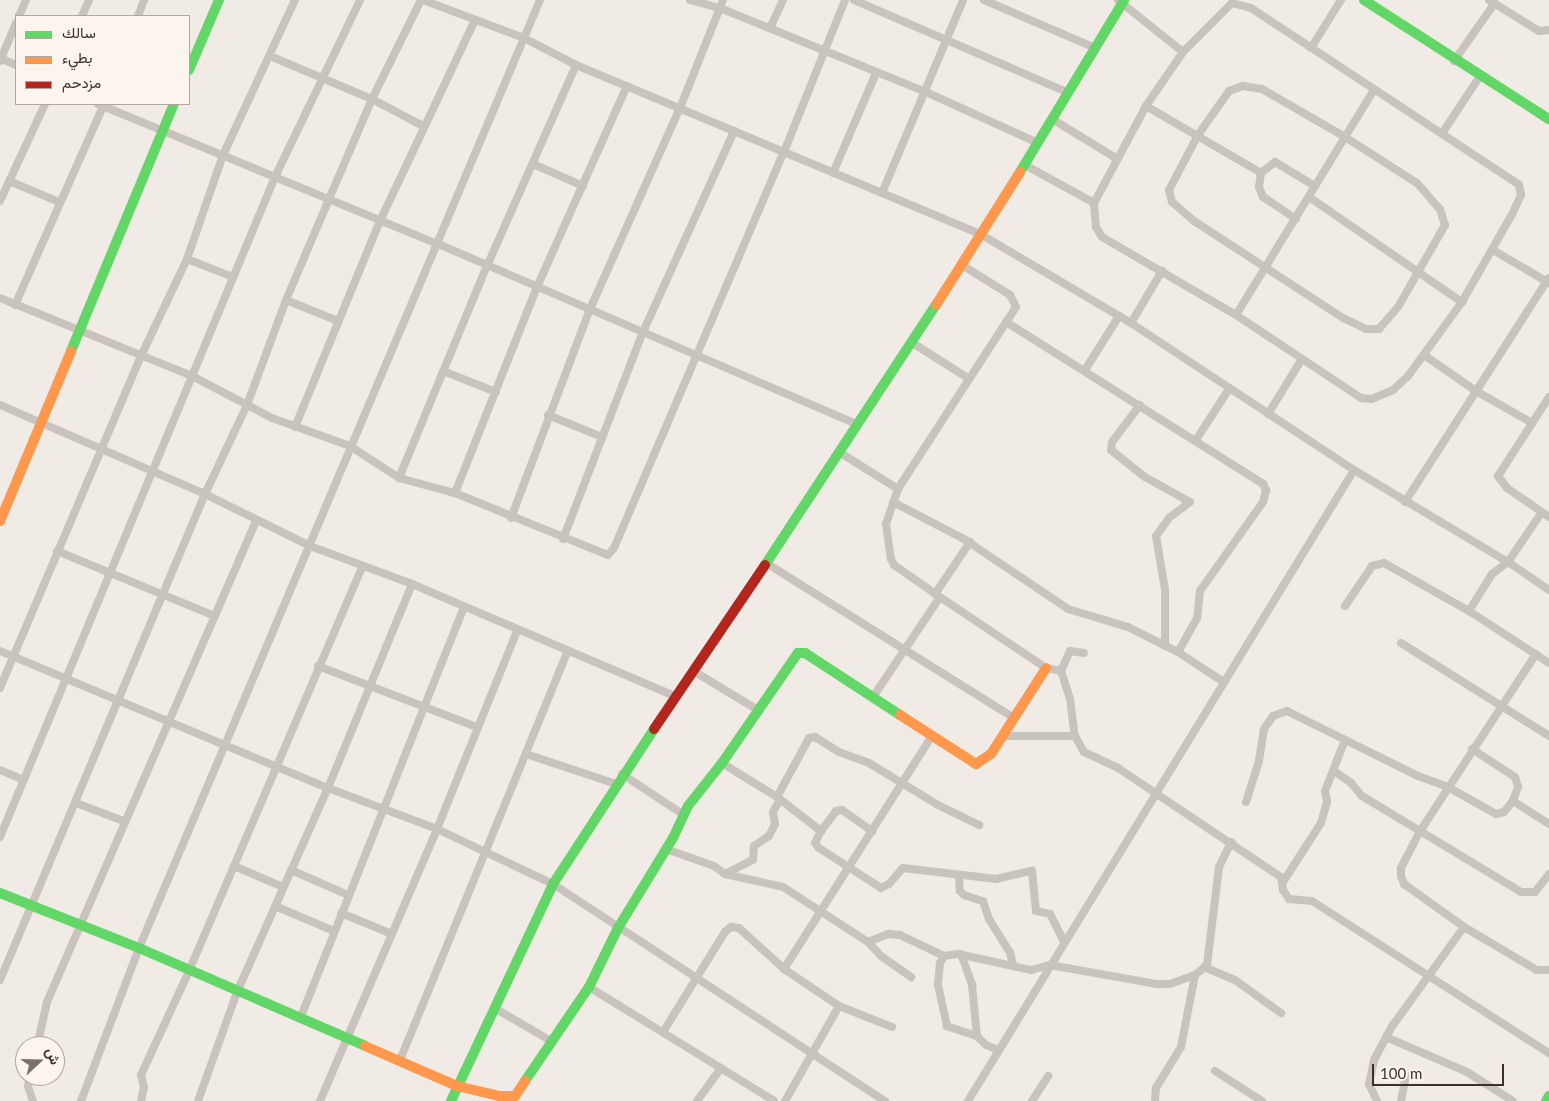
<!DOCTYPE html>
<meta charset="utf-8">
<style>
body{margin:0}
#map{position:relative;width:1549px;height:1101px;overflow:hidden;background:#f0ebe5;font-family:Lato,Vazirmatn,sans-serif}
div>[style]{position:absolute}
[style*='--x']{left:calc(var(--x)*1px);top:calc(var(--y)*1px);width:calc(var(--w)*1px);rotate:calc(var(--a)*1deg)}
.street>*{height:8px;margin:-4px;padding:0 4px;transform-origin:4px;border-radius:4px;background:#c9c3be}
.fast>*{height:10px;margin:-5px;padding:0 5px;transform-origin:5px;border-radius:5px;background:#63d668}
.slow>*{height:10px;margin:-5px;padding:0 5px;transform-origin:5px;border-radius:5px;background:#ff974d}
.jam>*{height:10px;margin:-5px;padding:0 5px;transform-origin:5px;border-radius:5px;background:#b3261e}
span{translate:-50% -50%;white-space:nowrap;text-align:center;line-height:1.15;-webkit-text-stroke:4.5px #fbf5ee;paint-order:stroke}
.legend{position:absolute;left:15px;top:15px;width:175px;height:90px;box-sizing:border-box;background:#fbf5ee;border:1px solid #aea6a0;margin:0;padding:6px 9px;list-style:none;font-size:15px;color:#3b302b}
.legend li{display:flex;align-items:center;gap:10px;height:25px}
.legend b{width:25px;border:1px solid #aea6a0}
.north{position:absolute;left:15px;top:1036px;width:50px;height:50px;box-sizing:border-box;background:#fbf5ee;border:1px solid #aea6a0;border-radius:50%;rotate:69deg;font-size:14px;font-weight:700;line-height:20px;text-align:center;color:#3b302b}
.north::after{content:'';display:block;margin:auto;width:18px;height:22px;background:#7a716c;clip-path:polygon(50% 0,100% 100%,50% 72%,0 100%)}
.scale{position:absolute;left:1372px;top:1064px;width:132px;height:22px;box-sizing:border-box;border:2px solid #3b302b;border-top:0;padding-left:6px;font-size:15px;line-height:18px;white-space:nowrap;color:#3b302b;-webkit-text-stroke:4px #fbf5ee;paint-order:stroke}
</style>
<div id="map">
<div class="street">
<i style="--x:423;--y:0;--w:108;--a:20.6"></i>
<i style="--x:524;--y:38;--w:59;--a:27.4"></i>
<i style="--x:576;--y:65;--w:440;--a:22.7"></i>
<i style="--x:982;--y:235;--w:173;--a:30.6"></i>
<i style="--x:1131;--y:323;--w:267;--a:33.4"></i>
<i style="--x:1354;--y:470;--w:179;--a:30.9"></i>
<i style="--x:1508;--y:562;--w:50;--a:34.3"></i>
<i style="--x:690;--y:0;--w:31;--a:15"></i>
<i style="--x:720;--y:8;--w:222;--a:22.2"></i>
<i style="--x:926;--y:92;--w:123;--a:24.5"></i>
<i style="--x:854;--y:0;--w:232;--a:23.4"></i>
<i style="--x:984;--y:0;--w:119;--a:23.3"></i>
<i style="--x:1118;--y:0;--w:83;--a:38.7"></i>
<i style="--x:1489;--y:0;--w:59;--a:31.8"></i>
<i style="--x:1539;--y:31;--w:10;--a:-6"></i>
<i style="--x:1232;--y:3;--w:20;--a:15"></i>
<i style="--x:1251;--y:8;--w:321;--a:33.4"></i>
<i style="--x:1519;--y:185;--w:10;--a:79"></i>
<i style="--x:1521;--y:195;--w:23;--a:115"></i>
<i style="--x:1511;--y:216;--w:99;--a:119.7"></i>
<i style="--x:1462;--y:302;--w:92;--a:126.1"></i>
<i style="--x:1408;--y:376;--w:21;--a:137"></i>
<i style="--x:1393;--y:390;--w:23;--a:157"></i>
<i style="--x:1372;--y:399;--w:11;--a:-175"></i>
<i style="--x:1361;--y:398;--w:150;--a:-146.4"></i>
<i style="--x:1236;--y:315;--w:155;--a:-149.8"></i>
<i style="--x:1102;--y:237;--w:12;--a:-121"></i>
<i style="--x:1096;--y:227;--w:24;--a:-95"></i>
<i style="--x:1094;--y:203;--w:110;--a:-61.8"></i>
<i style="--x:1146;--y:106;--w:65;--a:-55.6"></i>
<i style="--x:1183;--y:52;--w:69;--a:-45"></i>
<i style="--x:19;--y:16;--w:17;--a:-66"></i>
<i style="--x:82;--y:16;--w:17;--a:-66"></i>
<i style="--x:138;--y:16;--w:17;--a:-69"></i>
<i style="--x:770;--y:28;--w:31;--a:-65"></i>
<i style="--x:1311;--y:48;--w:57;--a:-58"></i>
<i style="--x:270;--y:56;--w:111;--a:22.9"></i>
<i style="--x:372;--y:99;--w:58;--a:27.9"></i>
<i style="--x:0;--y:58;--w:17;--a:24"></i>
<i style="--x:0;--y:61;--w:41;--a:-67.2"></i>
<i style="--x:1454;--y:61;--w:70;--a:-54.9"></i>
<i style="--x:1243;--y:86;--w:19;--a:9"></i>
<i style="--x:1262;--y:89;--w:96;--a:30"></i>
<i style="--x:1345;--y:137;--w:85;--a:32.6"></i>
<i style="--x:1417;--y:183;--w:35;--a:49"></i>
<i style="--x:1440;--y:209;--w:17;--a:73"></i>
<i style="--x:1445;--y:225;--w:8;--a:120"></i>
<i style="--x:1441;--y:232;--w:86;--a:119.8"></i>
<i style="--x:1398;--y:307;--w:29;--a:131"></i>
<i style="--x:1379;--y:329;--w:13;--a:180"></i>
<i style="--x:1366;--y:329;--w:25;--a:-154"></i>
<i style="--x:1343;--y:318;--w:178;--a:-146.9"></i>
<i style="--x:1194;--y:221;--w:29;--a:-139"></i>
<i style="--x:1172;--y:202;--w:12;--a:-104"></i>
<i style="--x:1169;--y:190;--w:62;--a:-62.2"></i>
<i style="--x:1198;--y:135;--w:54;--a:-54.8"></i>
<i style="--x:1229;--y:91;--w:15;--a:-20"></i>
<i style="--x:98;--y:104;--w:365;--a:22.4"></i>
<i style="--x:436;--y:243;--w:458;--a:23.3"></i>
<i style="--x:1146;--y:106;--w:133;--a:30.2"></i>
<i style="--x:1052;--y:119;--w:75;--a:31.4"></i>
<i style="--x:1443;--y:132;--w:67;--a:-56.5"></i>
<i style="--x:533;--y:164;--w:55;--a:23.7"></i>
<i style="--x:1025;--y:165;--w:79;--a:28.8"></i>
<i style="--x:833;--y:173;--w:109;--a:-66.7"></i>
<i style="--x:9;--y:181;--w:54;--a:22.8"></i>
<i style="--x:882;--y:193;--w:209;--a:-67.2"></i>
<i style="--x:1309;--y:197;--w:186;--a:34.5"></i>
<i style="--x:0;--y:201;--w:107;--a:-65.1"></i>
<i style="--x:1296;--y:219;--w:40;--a:-146"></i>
<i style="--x:1263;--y:197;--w:11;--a:-112"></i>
<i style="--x:1259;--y:187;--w:14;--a:-82"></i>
<i style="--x:1261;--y:173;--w:18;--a:-38"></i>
<i style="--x:1275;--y:162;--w:47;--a:31"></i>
<i style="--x:1493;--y:250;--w:65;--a:30.5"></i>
<i style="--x:187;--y:259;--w:49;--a:21.4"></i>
<i style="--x:962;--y:265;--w:57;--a:32"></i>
<i style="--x:1010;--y:295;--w:13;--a:63"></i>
<i style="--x:1016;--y:307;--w:217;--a:123"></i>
<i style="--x:898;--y:489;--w:37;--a:109"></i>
<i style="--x:886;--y:524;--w:35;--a:82"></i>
<i style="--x:891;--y:559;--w:7;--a:63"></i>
<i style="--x:894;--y:565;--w:56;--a:34.8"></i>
<i style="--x:940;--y:597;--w:128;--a:33.8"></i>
<i style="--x:1046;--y:668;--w:15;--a:11"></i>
<i style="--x:1061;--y:671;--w:22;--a:-66"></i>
<i style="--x:1070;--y:651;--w:14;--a:8"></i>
<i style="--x:0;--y:298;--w:207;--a:22.1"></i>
<i style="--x:192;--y:376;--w:90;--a:27.7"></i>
<i style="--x:272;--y:418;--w:83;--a:19.7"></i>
<i style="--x:350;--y:446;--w:59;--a:33.1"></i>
<i style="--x:399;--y:478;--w:58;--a:15"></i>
<i style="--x:455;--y:493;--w:165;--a:22.1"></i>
<i style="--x:608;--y:555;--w:9;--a:-49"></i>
<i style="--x:614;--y:548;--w:431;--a:-66.8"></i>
<i style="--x:784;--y:152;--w:164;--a:-68.1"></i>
<i style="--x:286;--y:300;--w:56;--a:22"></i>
<i style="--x:15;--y:305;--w:220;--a:-66.1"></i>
<i style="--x:1236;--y:315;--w:263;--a:-58.5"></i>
<i style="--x:1006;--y:322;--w:304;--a:32.2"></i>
<i style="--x:1263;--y:484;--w:7;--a:63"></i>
<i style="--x:1266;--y:490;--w:12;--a:104"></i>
<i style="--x:1263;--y:502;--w:109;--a:125.3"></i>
<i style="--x:1200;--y:591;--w:27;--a:96"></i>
<i style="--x:1197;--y:618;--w:39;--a:119"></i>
<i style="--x:1131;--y:323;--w:61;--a:-59.2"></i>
<i style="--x:911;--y:342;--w:67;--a:32.3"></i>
<i style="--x:1424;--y:355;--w:63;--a:34.7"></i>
<i style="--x:1476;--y:391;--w:64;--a:29.7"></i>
<i style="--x:1085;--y:370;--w:64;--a:-57.8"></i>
<i style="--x:443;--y:371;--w:57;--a:21.6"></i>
<i style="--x:1549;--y:397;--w:94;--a:122.8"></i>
<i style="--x:1498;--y:476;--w:15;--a:53"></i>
<i style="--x:1507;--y:488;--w:51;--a:34.6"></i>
<i style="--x:0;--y:405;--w:223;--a:23.5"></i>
<i style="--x:205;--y:494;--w:117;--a:26.3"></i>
<i style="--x:310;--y:546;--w:109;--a:20.4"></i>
<i style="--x:412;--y:584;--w:288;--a:23.1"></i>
<i style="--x:1140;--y:405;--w:46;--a:127.1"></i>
<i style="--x:1112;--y:442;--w:8;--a:97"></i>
<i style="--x:1111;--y:450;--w:43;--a:38.5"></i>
<i style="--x:1145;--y:477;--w:51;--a:29.1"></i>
<i style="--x:1190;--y:502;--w:26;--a:143"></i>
<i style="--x:1169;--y:518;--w:22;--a:126"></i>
<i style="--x:1156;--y:536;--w:55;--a:80.5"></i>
<i style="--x:1165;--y:590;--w:56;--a:90"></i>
<i style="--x:1268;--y:414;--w:65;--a:-58.3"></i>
<i style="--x:548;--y:415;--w:58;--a:22.2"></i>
<i style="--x:295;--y:427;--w:223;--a:-67.6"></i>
<i style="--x:380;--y:221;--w:222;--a:-64.7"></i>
<i style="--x:1196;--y:440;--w:61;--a:-57.1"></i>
<i style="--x:839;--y:452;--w:70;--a:32.1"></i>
<i style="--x:399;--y:478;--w:230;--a:-67.5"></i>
<i style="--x:487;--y:266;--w:220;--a:-66.1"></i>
<i style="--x:455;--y:493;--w:222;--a:-68.3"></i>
<i style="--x:537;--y:287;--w:220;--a:-65.9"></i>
<i style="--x:893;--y:502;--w:80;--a:27.5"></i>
<i style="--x:964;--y:539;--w:125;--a:33.9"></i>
<i style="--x:1068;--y:609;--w:63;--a:16.7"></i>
<i style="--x:1128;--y:627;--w:56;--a:26.6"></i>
<i style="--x:1178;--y:652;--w:53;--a:33.4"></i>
<i style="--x:1405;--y:502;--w:266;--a:-57.3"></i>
<i style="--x:511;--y:518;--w:223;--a:-69.3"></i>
<i style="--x:590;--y:309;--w:220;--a:-65.9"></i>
<i style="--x:680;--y:108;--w:116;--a:-68.3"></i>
<i style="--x:563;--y:539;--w:222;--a:-68.9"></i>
<i style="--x:643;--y:332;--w:221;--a:-65.6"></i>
<i style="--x:57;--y:551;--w:171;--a:22.4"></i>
<i style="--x:766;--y:563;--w:292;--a:32"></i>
<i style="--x:935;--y:594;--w:63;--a:-56.1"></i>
<i style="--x:1345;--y:606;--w:48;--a:-56"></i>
<i style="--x:1372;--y:566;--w:12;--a:-14"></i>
<i style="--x:1384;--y:563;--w:98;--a:29.5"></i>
<i style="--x:1469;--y:611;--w:95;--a:33"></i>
<i style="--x:1469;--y:611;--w:44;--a:-58.1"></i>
<i style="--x:1492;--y:574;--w:20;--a:-37"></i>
<i style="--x:1508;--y:562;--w:60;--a:-55.8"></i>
<i style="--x:1401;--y:643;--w:175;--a:32.1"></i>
<i style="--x:0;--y:651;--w:355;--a:22.7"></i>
<i style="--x:328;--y:788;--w:116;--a:20.6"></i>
<i style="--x:437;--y:829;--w:128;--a:25.4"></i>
<i style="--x:553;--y:884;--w:397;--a:33.2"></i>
<i style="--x:1536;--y:654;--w:212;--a:123.2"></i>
<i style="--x:1420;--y:831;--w:42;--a:117.2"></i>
<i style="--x:1401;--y:868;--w:8;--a:90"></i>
<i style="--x:1401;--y:876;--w:9;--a:69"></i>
<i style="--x:1404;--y:884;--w:74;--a:35.6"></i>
<i style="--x:1464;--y:927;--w:85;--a:30.5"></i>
<i style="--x:1537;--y:970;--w:12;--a:0"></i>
<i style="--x:318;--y:666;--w:170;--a:21"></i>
<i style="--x:1061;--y:671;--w:28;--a:72"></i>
<i style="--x:1070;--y:698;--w:38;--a:83"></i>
<i style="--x:1075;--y:736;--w:18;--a:61"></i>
<i style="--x:1084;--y:752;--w:38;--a:25"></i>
<i style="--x:1118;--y:768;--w:196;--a:33.8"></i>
<i style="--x:1281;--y:877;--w:13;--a:81"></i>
<i style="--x:1283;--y:890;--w:11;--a:56"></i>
<i style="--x:1289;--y:899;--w:23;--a:5"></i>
<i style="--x:1312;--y:901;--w:282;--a:32.7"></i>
<i style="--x:695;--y:672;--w:74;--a:31.1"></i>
<i style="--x:0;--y:688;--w:361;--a:-67"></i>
<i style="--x:141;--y:356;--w:107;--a:-64.6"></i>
<i style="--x:187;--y:259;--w:110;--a:-70.9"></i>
<i style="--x:223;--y:155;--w:171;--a:-65.1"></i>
<i style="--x:873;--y:697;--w:120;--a:-56.2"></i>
<i style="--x:1002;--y:736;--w:73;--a:0"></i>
<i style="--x:1472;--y:749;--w:51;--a:33.1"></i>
<i style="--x:1515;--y:777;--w:10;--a:73"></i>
<i style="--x:1518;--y:787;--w:15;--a:110"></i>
<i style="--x:526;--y:754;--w:95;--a:18.4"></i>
<i style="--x:722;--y:763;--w:65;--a:31.7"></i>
<i style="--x:777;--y:797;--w:56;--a:37.7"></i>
<i style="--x:821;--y:831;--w:25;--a:-53"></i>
<i style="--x:836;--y:811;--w:6;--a:-9"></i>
<i style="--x:842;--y:810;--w:37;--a:35"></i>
<i style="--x:0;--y:770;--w:26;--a:23"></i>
<i style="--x:1334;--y:771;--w:21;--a:35"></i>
<i style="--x:1351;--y:783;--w:17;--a:50"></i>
<i style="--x:1362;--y:796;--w:186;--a:31.1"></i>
<i style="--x:1521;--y:892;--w:14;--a:0"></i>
<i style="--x:1535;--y:892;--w:23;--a:-52"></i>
<i style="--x:622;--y:774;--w:74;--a:33.5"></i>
<i style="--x:777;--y:797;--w:67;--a:-61.5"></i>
<i style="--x:809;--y:738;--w:6;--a:-9"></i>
<i style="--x:815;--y:737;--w:28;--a:32"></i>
<i style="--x:839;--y:752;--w:32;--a:20"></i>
<i style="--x:869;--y:763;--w:81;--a:31.3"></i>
<i style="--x:938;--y:805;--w:46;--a:26"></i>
<i style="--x:1246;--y:802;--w:43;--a:-72.4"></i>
<i style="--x:1259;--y:761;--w:32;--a:-81"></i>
<i style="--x:1264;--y:729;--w:16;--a:-55"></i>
<i style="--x:1273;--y:716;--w:15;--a:-20"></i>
<i style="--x:1287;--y:711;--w:146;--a:26.4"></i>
<i style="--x:1418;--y:776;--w:32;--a:20"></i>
<i style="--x:1448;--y:787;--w:55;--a:29.4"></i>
<i style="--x:1496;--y:814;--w:8;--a:-14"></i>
<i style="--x:1504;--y:812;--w:14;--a:-51"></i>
<i style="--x:1513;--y:801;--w:43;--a:32.6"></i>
<i style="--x:76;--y:803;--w:53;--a:20.8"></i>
<i style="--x:821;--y:831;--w:13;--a:117"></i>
<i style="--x:815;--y:843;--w:6;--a:51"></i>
<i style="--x:819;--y:848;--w:74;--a:32.8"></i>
<i style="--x:881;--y:888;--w:9;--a:-27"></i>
<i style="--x:889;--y:884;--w:21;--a:-49"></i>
<i style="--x:903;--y:868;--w:94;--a:6.7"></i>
<i style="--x:996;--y:879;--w:37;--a:-13"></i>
<i style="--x:1032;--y:871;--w:40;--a:84.3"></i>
<i style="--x:1036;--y:911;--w:14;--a:12"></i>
<i style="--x:1050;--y:914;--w:31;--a:63"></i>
<i style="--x:0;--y:837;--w:715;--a:-67.38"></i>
<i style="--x:275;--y:177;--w:196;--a:-64.3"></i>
<i style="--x:666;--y:849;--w:51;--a:19.5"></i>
<i style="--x:714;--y:866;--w:14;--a:36"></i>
<i style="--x:725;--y:874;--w:59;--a:12.6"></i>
<i style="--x:783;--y:887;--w:101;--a:32.9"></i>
<i style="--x:868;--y:942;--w:19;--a:47"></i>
<i style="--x:881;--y:956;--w:37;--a:35"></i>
<i style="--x:234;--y:866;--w:53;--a:23.2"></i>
<i style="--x:291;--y:870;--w:62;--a:23.7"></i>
<i style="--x:725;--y:874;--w:31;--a:-27"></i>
<i style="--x:753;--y:860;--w:14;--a:-86"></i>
<i style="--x:754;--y:846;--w:18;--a:-34"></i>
<i style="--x:769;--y:836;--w:13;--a:-63"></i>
<i style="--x:775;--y:824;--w:12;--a:-99"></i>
<i style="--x:773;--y:812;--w:13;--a:-61"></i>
<i style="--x:959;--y:877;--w:14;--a:86"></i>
<i style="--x:960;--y:891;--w:6;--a:45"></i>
<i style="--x:964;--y:895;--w:20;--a:18"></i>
<i style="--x:983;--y:901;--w:19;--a:72"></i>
<i style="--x:989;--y:919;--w:39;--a:58"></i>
<i style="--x:1010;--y:952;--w:13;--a:77"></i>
<i style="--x:1283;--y:882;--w:70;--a:-57.2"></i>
<i style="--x:1321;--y:823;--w:22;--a:-74"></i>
<i style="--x:1327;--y:802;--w:11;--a:-100"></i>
<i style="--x:1325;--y:791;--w:55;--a:-68.6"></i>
<i style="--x:275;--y:906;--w:64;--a:23"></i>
<i style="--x:341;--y:913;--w:55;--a:22.4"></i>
<i style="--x:868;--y:942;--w:22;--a:-22"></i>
<i style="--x:888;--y:934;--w:12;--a:5"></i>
<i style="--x:900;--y:935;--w:49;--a:25.5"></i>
<i style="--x:961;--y:954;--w:33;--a:70"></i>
<i style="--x:972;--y:985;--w:51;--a:84.4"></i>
<i style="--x:1204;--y:967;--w:34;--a:23"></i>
<i style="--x:1235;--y:980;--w:57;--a:35.7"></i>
<i style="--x:784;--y:969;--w:276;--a:-57.6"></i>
<i style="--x:0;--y:980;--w:527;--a:-67.13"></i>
<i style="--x:205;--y:494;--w:98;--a:-64.7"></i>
<i style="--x:247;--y:405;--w:112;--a:-69.6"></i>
<i style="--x:286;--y:300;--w:110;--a:-66.9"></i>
<i style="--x:329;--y:199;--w:109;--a:-66.7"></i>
<i style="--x:372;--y:99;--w:110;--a:-63.7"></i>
<i style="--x:589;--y:987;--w:217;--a:31.6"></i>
<i style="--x:839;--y:1006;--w:57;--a:21.6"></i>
<i style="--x:496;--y:1009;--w:66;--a:30.1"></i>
<i style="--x:300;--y:1019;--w:443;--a:-68.3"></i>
<i style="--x:663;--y:1032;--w:118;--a:-58.2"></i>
<i style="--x:725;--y:932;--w:8;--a:-40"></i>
<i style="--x:731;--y:927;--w:8;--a:7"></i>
<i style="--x:739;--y:928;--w:61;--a:42.3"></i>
<i style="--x:784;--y:969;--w:66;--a:33.9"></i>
<i style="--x:839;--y:1006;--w:109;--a:119.6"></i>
<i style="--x:1386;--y:1037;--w:88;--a:23.4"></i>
<i style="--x:1467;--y:1072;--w:54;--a:32.2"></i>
<i style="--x:37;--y:1046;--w:45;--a:-77.2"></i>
<i style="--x:47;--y:1002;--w:524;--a:-66.51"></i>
<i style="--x:998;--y:1050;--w:13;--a:-157"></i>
<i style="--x:986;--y:1045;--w:13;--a:-135"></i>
<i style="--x:977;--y:1036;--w:32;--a:-162"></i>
<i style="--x:947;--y:1026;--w:42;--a:-102.4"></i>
<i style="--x:938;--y:985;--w:22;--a:-85"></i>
<i style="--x:940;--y:963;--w:8;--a:-60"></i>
<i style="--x:944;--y:956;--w:14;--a:-8"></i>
<i style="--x:958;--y:954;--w:75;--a:12.4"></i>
<i style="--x:1031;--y:970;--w:20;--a:-15"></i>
<i style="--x:1050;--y:965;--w:109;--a:10.1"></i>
<i style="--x:1157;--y:984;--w:13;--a:0"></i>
<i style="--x:1170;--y:984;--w:27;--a:-20"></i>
<i style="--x:400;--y:1060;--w:442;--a:-67.7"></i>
<i style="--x:1215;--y:1071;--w:56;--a:32.6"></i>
<i style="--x:30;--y:1076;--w:10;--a:101"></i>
<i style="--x:28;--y:1086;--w:16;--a:72"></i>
<i style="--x:81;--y:1101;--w:164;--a:-69.2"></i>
<i style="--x:139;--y:948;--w:1029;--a:-67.07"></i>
<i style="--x:141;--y:1101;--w:14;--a:-78"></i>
<i style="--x:144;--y:1087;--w:12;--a:-104"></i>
<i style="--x:141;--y:1075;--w:115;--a:-65.2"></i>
<i style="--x:189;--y:971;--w:439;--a:-66.8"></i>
<i style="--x:198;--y:1101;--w:116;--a:-70.3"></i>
<i style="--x:237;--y:992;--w:223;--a:-66"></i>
<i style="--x:328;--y:788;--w:221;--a:-67.6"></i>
<i style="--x:320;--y:1101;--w:296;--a:-66.7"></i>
<i style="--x:437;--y:829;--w:214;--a:-68"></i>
<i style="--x:697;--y:1101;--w:41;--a:-54"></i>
<i style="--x:968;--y:1101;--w:740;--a:-58.54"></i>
<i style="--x:1032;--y:1101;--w:30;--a:-57"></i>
<i style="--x:1155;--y:1101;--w:13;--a:-86"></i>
<i style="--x:1156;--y:1088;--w:48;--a:-58.6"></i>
<i style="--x:1181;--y:1047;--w:73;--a:-79"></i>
<i style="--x:1195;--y:975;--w:16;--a:-40"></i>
<i style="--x:1207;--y:965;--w:99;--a:-83"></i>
<i style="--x:1219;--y:867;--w:28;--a:-64"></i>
<i style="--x:1377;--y:1101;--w:19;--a:-115"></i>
<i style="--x:1369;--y:1084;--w:25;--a:-78"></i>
<i style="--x:1374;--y:1060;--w:40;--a:-62"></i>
<i style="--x:1393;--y:1025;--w:121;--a:-54.1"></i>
<i style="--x:1401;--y:1101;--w:26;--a:-79"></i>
</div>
<div class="fast">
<i style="--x:1364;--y:0;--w:220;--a:32.8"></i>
<i style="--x:189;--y:70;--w:76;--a:-66.8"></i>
<i style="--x:1020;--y:172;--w:201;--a:-58.8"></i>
<i style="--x:71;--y:351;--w:268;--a:-67.4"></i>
<i style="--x:765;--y:565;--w:311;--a:-56.7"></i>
<i style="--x:0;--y:893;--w:149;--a:21.6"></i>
<i style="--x:139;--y:948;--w:246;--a:23.4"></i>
<i style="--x:525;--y:1081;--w:114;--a:-55.8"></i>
<i style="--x:589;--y:987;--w:66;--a:-63.8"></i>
<i style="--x:618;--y:928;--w:105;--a:-58.6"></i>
<i style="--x:673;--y:838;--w:35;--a:-65"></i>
<i style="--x:688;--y:806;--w:55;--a:-51.7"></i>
<i style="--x:722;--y:763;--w:134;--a:-55.4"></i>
<i style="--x:798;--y:653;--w:7;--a:0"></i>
<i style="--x:805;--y:653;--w:113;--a:33.1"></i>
<i style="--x:451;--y:1101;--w:240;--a:-64.8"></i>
<i style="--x:553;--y:884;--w:185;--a:-56.9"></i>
<i style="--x:1546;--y:1101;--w:6;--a:-59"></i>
</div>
<div class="slow">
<i style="--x:936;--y:305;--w:157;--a:-57.7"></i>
<i style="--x:0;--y:521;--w:184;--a:-67.3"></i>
<i style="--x:900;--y:715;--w:90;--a:32.8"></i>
<i style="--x:976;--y:764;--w:18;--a:-34"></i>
<i style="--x:991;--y:754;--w:102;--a:-57.4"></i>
<i style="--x:365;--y:1046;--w:100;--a:23.5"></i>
<i style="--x:457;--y:1086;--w:43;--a:13.4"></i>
<i style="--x:499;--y:1096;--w:16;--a:0"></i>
<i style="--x:515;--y:1096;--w:18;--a:-56"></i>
</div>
<div class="jam">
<i style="--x:654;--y:729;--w:198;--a:-55.9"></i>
</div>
<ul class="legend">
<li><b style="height:6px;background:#63d668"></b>سالك</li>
<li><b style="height:6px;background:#ff974d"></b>بطيء</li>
<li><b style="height:6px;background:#b3261e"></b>مزدحم</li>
</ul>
<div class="north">ش</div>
<div class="scale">100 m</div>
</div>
